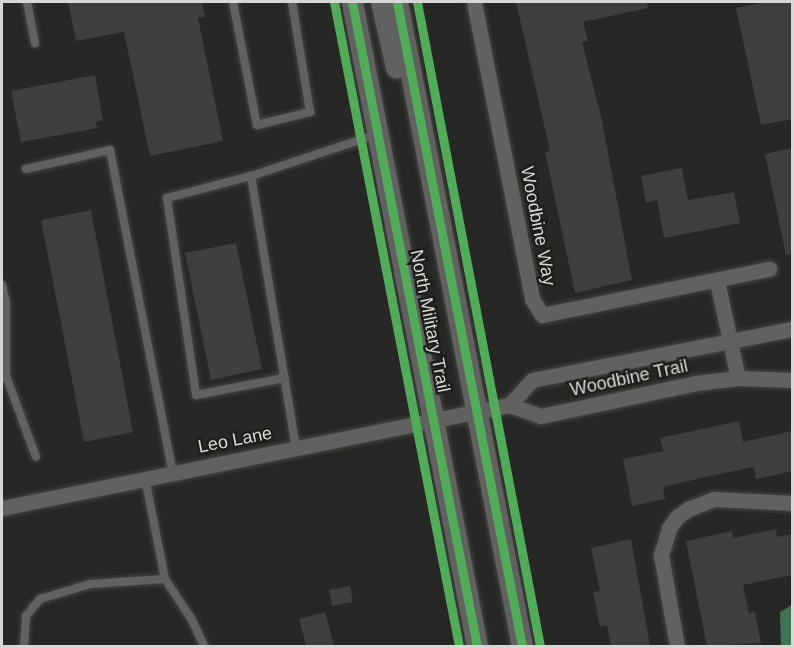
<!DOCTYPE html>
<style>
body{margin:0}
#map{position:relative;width:794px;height:648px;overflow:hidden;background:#272825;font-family:Arial,sans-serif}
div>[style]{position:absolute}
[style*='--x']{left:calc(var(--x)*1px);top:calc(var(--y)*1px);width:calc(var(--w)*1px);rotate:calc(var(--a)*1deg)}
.water>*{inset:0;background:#407354}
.building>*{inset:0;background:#3e3e3c}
.roads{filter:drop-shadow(0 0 2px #444542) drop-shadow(0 0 2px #444542)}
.service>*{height:8px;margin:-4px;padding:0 4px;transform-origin:4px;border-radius:4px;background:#616260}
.minor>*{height:15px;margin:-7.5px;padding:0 7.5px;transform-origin:7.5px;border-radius:7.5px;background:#616260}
.secondary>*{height:21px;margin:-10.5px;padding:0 10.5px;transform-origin:10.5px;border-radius:10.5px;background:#616260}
.cycleway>*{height:9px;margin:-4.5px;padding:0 4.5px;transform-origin:4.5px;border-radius:4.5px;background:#51ab58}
span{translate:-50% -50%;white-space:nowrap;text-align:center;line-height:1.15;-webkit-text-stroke:5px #1e1f1b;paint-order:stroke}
.street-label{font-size:18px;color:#d7d8d5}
.frame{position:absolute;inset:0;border:3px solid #d7d8d5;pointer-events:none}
</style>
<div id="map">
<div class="water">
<i style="clip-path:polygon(792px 605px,792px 646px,781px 646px,780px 612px)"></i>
</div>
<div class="building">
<i style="clip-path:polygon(68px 2px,202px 2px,205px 17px,198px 18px,223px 141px,150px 156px,124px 32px,76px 41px)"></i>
<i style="clip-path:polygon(516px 2px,647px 2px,648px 8px,583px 22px,588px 41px,582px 42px,601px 116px,632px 280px,575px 293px,545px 152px,550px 151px)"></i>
<i style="clip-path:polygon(767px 2px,791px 2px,792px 119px,761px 125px,736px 8px)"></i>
<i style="clip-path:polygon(95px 75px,103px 120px,96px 122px,97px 128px,21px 142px,11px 91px)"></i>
<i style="clip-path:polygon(792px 148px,792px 254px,786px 255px,765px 154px)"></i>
<i style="clip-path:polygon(682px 168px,688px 200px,734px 192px,740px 223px,664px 238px,657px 200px,646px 203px,641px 176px)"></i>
<i style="clip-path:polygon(91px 210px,133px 432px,84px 442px,41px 220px)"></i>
<i style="clip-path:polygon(236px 243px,262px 369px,211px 380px,185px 253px)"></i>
<i style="clip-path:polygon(739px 421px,743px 442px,792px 431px,792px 471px,756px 479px,754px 467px,701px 478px,663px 487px,665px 499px,632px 506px,623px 459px,663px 451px,660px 438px)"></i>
<i style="clip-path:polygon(776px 529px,777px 537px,792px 534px,792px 575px,743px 585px,749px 613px,755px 612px,761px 643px,707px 646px,686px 541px,732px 531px,733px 538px)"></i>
<i style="clip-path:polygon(631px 539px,650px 646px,611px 646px,607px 625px,600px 627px,593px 592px,600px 591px,591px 548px)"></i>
<i style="clip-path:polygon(350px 586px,353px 602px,332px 606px,329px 590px)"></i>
<i style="clip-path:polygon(325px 612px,334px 646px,306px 646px,299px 619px)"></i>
</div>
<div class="roads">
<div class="service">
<i style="--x:27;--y:2;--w:42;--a:79"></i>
<i style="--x:233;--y:2;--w:125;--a:79"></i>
<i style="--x:257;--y:125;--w:55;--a:-13.8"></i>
<i style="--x:310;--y:112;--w:111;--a:-99.3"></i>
<i style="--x:26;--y:169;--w:86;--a:-12.7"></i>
<i style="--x:110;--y:150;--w:329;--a:79"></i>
<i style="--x:251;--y:176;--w:87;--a:165.3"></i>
<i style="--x:167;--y:198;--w:199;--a:81.6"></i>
<i style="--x:196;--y:395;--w:90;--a:-10.9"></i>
<i style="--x:2;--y:285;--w:18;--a:77"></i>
<i style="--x:6;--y:303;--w:73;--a:90"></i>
<i style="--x:3;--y:378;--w:4;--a:-34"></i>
<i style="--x:6;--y:376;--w:86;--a:69.7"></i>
<i style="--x:296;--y:448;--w:276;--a:-99.4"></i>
<i style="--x:251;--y:176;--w:131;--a:-18.3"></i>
<i style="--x:145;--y:478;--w:103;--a:78.8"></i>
<i style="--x:165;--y:579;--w:49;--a:56.6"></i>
<i style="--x:192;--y:620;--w:29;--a:65"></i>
<i style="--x:24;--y:646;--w:30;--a:-86"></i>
<i style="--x:26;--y:616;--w:22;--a:-51"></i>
<i style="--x:40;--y:599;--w:52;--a:-16.7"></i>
<i style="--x:90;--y:584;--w:75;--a:-3.8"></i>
</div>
<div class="minor">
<i style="--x:474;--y:2;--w:303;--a:78.9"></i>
<i style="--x:532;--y:299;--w:19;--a:58"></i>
<i style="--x:542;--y:315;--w:232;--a:-11.5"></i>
<i style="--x:717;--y:281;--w:99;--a:77.8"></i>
<i style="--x:509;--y:405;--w:34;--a:-47"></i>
<i style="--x:532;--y:380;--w:265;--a:-11.1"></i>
<i style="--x:2;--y:508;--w:517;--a:-11.48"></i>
<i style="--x:509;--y:405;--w:34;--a:19"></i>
<i style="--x:541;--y:416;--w:158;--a:-12"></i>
<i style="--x:696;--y:383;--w:42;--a:-6.8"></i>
<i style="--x:738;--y:378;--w:54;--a:2.1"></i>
<i style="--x:677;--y:646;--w:92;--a:-100"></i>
<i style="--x:661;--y:555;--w:28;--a:-73"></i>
<i style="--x:669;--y:528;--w:14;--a:-54"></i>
<i style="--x:677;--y:517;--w:14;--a:-36"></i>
<i style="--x:688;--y:509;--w:28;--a:-21"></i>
<i style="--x:714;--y:499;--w:78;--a:2.9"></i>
</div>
<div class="secondary">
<i style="--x:352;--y:2;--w:656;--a:79.02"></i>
<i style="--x:381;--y:2;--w:67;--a:77"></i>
<i style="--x:397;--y:2;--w:656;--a:79.02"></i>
</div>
</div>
<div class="cycleway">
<i style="--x:334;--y:2;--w:656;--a:79.02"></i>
<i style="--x:352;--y:2;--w:656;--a:79.02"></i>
<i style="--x:397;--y:2;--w:656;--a:79.02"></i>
<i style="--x:417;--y:2;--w:656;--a:79.19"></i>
</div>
<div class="street-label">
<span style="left:538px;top:226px;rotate:79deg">Woodbine Way</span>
<span style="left:430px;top:321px;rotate:79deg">North Military Trail</span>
<span style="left:629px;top:378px;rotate:-12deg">Woodbine Trail</span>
<span style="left:235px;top:440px;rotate:-11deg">Leo Lane</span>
</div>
<div class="frame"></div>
</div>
